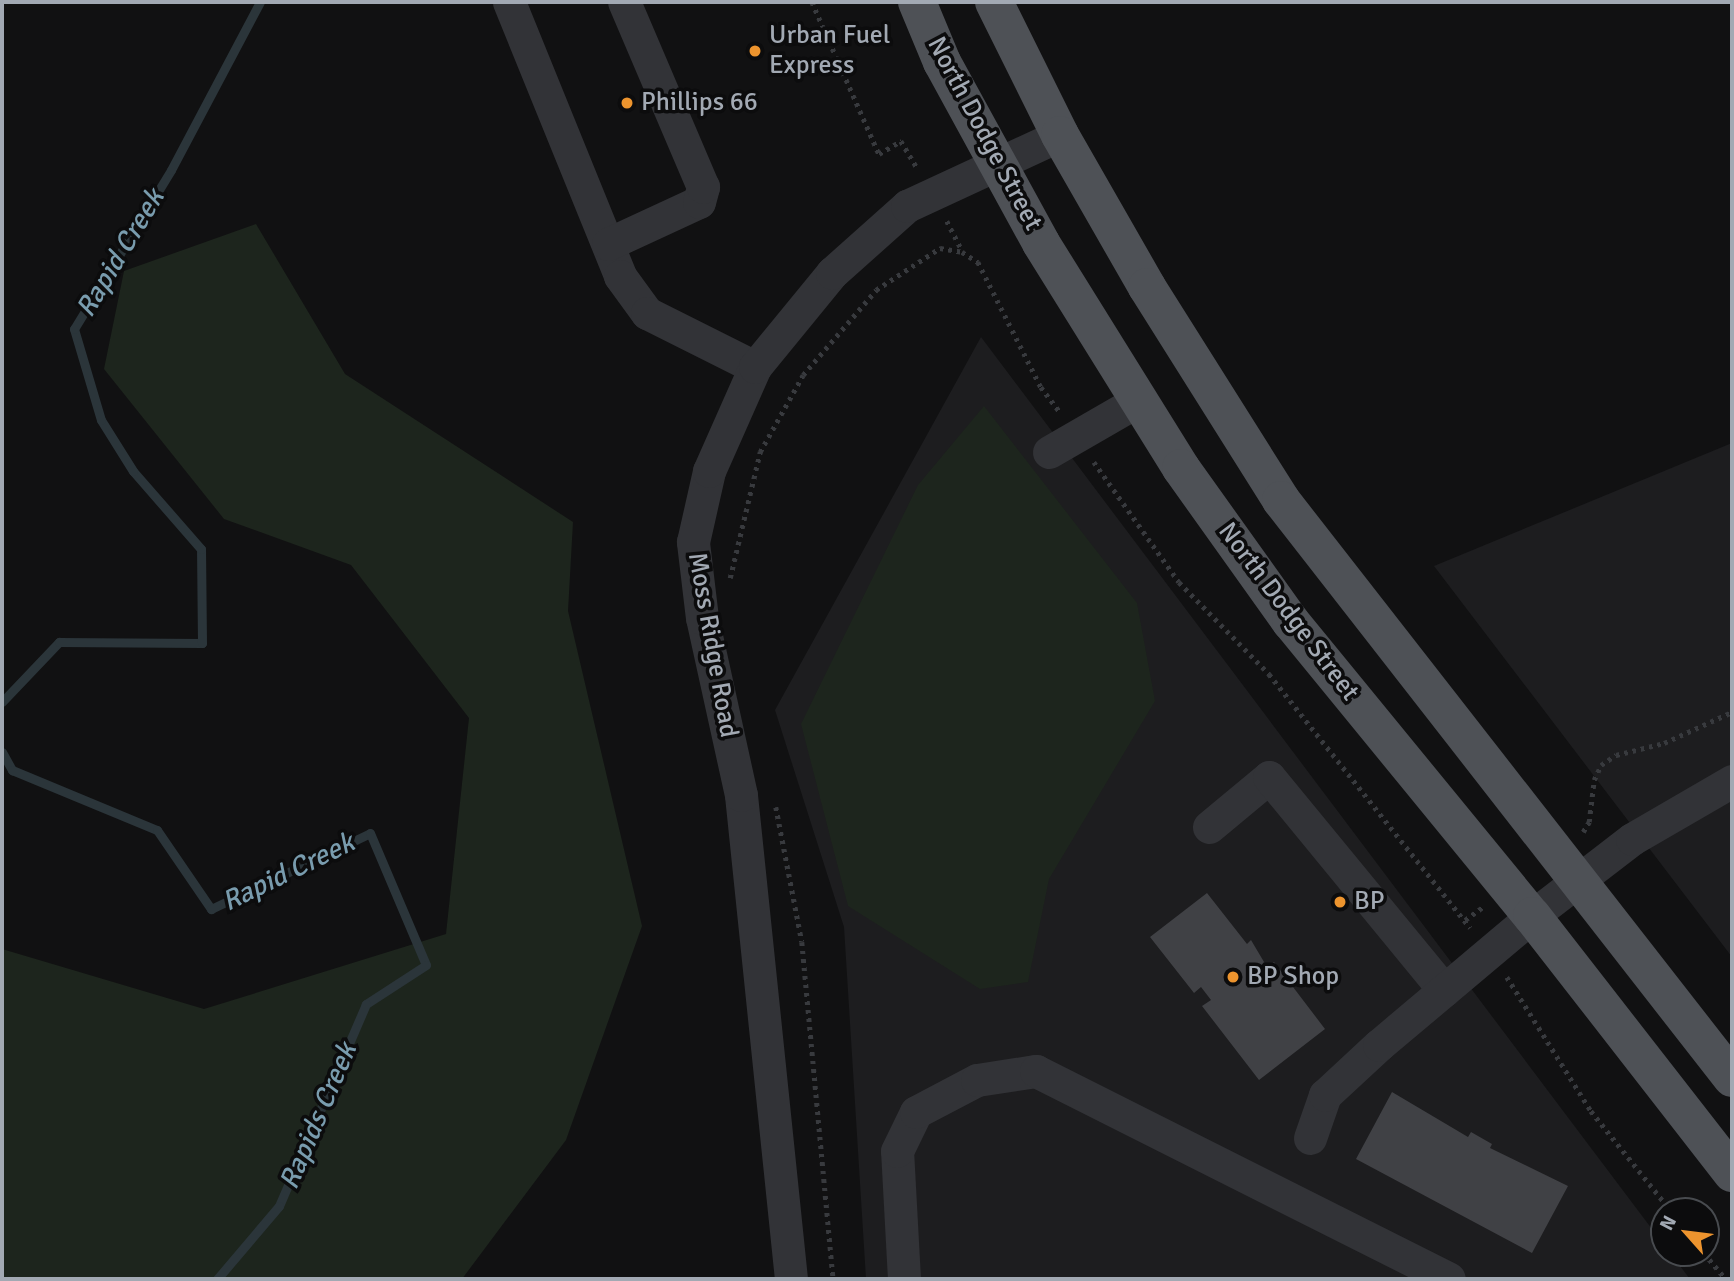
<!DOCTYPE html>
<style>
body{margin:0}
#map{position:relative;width:1734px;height:1281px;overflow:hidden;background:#111112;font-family:Signika,sans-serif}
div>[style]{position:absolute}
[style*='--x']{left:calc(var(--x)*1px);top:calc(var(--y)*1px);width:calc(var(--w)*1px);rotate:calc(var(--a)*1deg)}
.built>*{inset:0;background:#1d1d1f}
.green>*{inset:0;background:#1d251d}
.stream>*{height:9px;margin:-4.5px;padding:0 4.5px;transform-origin:4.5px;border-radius:4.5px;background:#2b353a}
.building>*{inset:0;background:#404145}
.path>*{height:4.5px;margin-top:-2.25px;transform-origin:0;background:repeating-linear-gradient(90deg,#383a3e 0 3.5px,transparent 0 8.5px)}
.minor>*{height:33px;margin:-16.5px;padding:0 16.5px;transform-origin:16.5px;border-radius:16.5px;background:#323337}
.major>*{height:38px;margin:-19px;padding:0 19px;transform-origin:19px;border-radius:19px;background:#4e5156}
.dots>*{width:19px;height:19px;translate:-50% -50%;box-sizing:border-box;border:4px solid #0c0c0d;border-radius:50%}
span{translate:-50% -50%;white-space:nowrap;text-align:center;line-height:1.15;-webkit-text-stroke:7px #0c0c0d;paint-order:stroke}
.poi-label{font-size:26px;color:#a2a9b3}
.left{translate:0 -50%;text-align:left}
.street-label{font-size:26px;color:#a2a9b3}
.water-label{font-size:28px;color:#799cae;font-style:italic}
.frame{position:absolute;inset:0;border:4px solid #a2a9b3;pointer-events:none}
.north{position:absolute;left:1650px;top:1197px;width:70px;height:70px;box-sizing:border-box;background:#0c0c0d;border:2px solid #484b4f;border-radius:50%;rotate:298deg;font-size:19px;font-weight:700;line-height:28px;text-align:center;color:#a2a9b3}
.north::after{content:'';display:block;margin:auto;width:24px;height:32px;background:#ed942e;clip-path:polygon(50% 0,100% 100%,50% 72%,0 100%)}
</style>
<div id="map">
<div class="built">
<i style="clip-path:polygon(981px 337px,1664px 1245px,1664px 1253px,1670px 1253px,1690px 1279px,866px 1279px,844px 927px,775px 710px)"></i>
<i style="clip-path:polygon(1732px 443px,1732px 957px,1434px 566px)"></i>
</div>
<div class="green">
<i style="clip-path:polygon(256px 224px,345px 374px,573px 522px,568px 611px,642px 926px,566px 1140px,462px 1279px,2px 1279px,2px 949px,204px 1009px,446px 934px,469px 718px,351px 565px,224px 519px,104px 369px,124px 271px)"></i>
<i style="clip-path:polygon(984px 406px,1137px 603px,1155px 701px,1049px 879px,1028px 982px,980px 989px,848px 906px,801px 724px,918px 485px)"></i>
</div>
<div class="stream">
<i style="--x:2;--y:702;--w:83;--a:-46.5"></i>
<i style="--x:59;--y:642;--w:143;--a:0.4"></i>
<i style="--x:202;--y:643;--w:94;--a:-90.6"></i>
<i style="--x:201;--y:549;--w:103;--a:-131.1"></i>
<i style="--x:133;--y:471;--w:60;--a:-122.1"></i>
<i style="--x:101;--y:420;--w:95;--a:-106.5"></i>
<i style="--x:74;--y:329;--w:186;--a:-58.6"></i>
<i style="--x:171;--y:170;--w:190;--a:-62.1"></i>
<i style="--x:2;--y:752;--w:21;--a:61"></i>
<i style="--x:12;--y:770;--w:157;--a:22.5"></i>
<i style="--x:157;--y:830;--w:96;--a:55.6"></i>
<i style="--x:211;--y:909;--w:176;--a:-25.5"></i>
<i style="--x:370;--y:833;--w:143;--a:67"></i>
<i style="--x:426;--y:965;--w:72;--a:147"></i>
<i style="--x:366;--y:1004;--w:220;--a:113.3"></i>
<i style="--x:279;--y:1206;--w:96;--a:130.3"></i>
</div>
<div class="building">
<i style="clip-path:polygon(1207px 893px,1247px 944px,1251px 940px,1267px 967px,1274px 962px,1325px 1029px,1259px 1080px,1202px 1006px,1211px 1000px,1201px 987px,1194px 993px,1150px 937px)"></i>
<i style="clip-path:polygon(1392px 1092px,1468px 1137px,1471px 1132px,1492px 1144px,1490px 1148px,1568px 1186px,1532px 1253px,1356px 1159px)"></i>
</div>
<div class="path">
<i style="--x:812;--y:2;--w:166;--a:66.2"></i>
<i style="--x:879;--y:154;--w:26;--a:-31"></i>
<i style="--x:901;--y:141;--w:31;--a:59"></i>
<i style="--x:947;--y:221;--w:34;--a:63"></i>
<i style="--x:1094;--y:462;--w:147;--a:54.7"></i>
<i style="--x:1179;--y:582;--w:129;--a:45.6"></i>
<i style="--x:1269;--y:674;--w:324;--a:51.6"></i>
<i style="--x:730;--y:578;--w:130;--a:-76.6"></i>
<i style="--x:760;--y:452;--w:88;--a:-60.8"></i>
<i style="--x:803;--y:375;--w:112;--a:-49.3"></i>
<i style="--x:876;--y:290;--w:77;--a:-33.3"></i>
<i style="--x:940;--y:248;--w:22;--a:10"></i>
<i style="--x:962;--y:252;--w:19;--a:32"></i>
<i style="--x:978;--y:262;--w:140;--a:63.3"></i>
<i style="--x:1041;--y:387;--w:30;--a:53"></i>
<i style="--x:776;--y:807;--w:137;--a:79.1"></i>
<i style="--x:802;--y:942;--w:338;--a:84.7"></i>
<i style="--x:1583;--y:832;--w:12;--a:-59"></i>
<i style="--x:1589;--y:822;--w:42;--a:-83.2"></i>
<i style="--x:1594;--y:780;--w:17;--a:-65"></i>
<i style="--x:1601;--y:765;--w:18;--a:-34"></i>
<i style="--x:1616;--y:755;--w:49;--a:-14"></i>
<i style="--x:1664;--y:743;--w:75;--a:-24.5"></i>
<i style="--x:1465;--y:920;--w:24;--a:-36"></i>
<i style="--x:1507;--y:977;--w:158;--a:57.9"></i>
<i style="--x:1591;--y:1111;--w:128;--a:51.3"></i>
<i style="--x:1704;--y:1253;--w:34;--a:50"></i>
</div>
<div class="minor">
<i style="--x:509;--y:2;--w:296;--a:67.9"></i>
<i style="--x:620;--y:276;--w:46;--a:53.9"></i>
<i style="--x:647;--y:313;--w:121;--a:26.6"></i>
<i style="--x:608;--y:244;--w:100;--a:-24.8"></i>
<i style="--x:699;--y:202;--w:16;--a:-75"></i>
<i style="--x:703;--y:187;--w:201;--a:-113.1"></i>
<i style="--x:1049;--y:452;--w:104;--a:-30"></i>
<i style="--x:1209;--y:827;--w:78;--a:-39.8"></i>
<i style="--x:1269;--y:777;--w:276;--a:50.6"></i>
<i style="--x:1310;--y:1138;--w:46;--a:-70.8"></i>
<i style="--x:1325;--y:1095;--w:74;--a:-42.8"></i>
<i style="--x:1379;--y:1045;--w:200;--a:-40.1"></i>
<i style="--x:1532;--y:916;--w:126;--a:-37.6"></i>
<i style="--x:1632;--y:839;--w:116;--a:-30.1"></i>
<i style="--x:791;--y:1279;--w:487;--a:-95.9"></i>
<i style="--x:741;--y:795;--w:181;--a:-102.4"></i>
<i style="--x:702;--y:618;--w:77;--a:-96.8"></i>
<i style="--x:693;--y:542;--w:73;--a:-77.3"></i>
<i style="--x:709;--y:471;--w:114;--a:-66.1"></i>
<i style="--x:755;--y:367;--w:122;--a:-50.7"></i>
<i style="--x:832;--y:273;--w:101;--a:-41.8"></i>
<i style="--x:907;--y:206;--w:169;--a:-24.9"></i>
<i style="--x:904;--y:1279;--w:128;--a:-93.1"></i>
<i style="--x:897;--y:1151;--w:43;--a:-64"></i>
<i style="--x:916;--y:1112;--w:69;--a:-27.7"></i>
<i style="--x:977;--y:1080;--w:60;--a:-8.7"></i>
<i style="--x:1036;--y:1071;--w:462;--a:26.7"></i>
</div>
<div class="major">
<i style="--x:917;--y:2;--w:65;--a:67.4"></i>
<i style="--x:942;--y:62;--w:206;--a:61.3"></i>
<i style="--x:1041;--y:243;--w:265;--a:58.1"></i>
<i style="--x:1181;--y:468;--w:189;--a:54.5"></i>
<i style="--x:1291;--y:622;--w:380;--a:50.7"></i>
<i style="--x:1532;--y:916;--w:326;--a:52.1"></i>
<i style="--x:994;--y:2;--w:148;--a:63.6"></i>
<i style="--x:1060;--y:135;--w:175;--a:60.2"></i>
<i style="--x:1147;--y:287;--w:252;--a:57.8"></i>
<i style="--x:1281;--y:500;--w:733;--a:52.04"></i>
</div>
<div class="dots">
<i style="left:755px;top:51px;background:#ed942e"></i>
<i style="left:627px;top:103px;background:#ed942e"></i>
<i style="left:1340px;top:902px;background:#ed942e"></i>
<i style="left:1233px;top:977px;background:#ed942e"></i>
</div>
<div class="poi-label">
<span class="left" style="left:769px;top:51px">Urban Fuel<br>Express</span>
<span class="left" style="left:641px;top:103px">Phillips 66</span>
<span class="left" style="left:1354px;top:902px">BP</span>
<span class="left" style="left:1247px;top:977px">BP Shop</span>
</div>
<div class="street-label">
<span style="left:984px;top:134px;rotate:62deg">North Dodge Street</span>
<span style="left:1288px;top:612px;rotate:53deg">North Dodge Street</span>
<span style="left:712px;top:645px;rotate:80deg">Moss Ridge Road</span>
</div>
<div class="water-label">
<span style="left:120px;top:253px;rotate:-59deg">Rapid Creek</span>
<span style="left:288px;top:872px;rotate:-26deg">Rapid Creek</span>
<span style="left:318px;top:1116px;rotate:-67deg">Rapids Creek</span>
</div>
<div class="frame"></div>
<div class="north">N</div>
</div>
